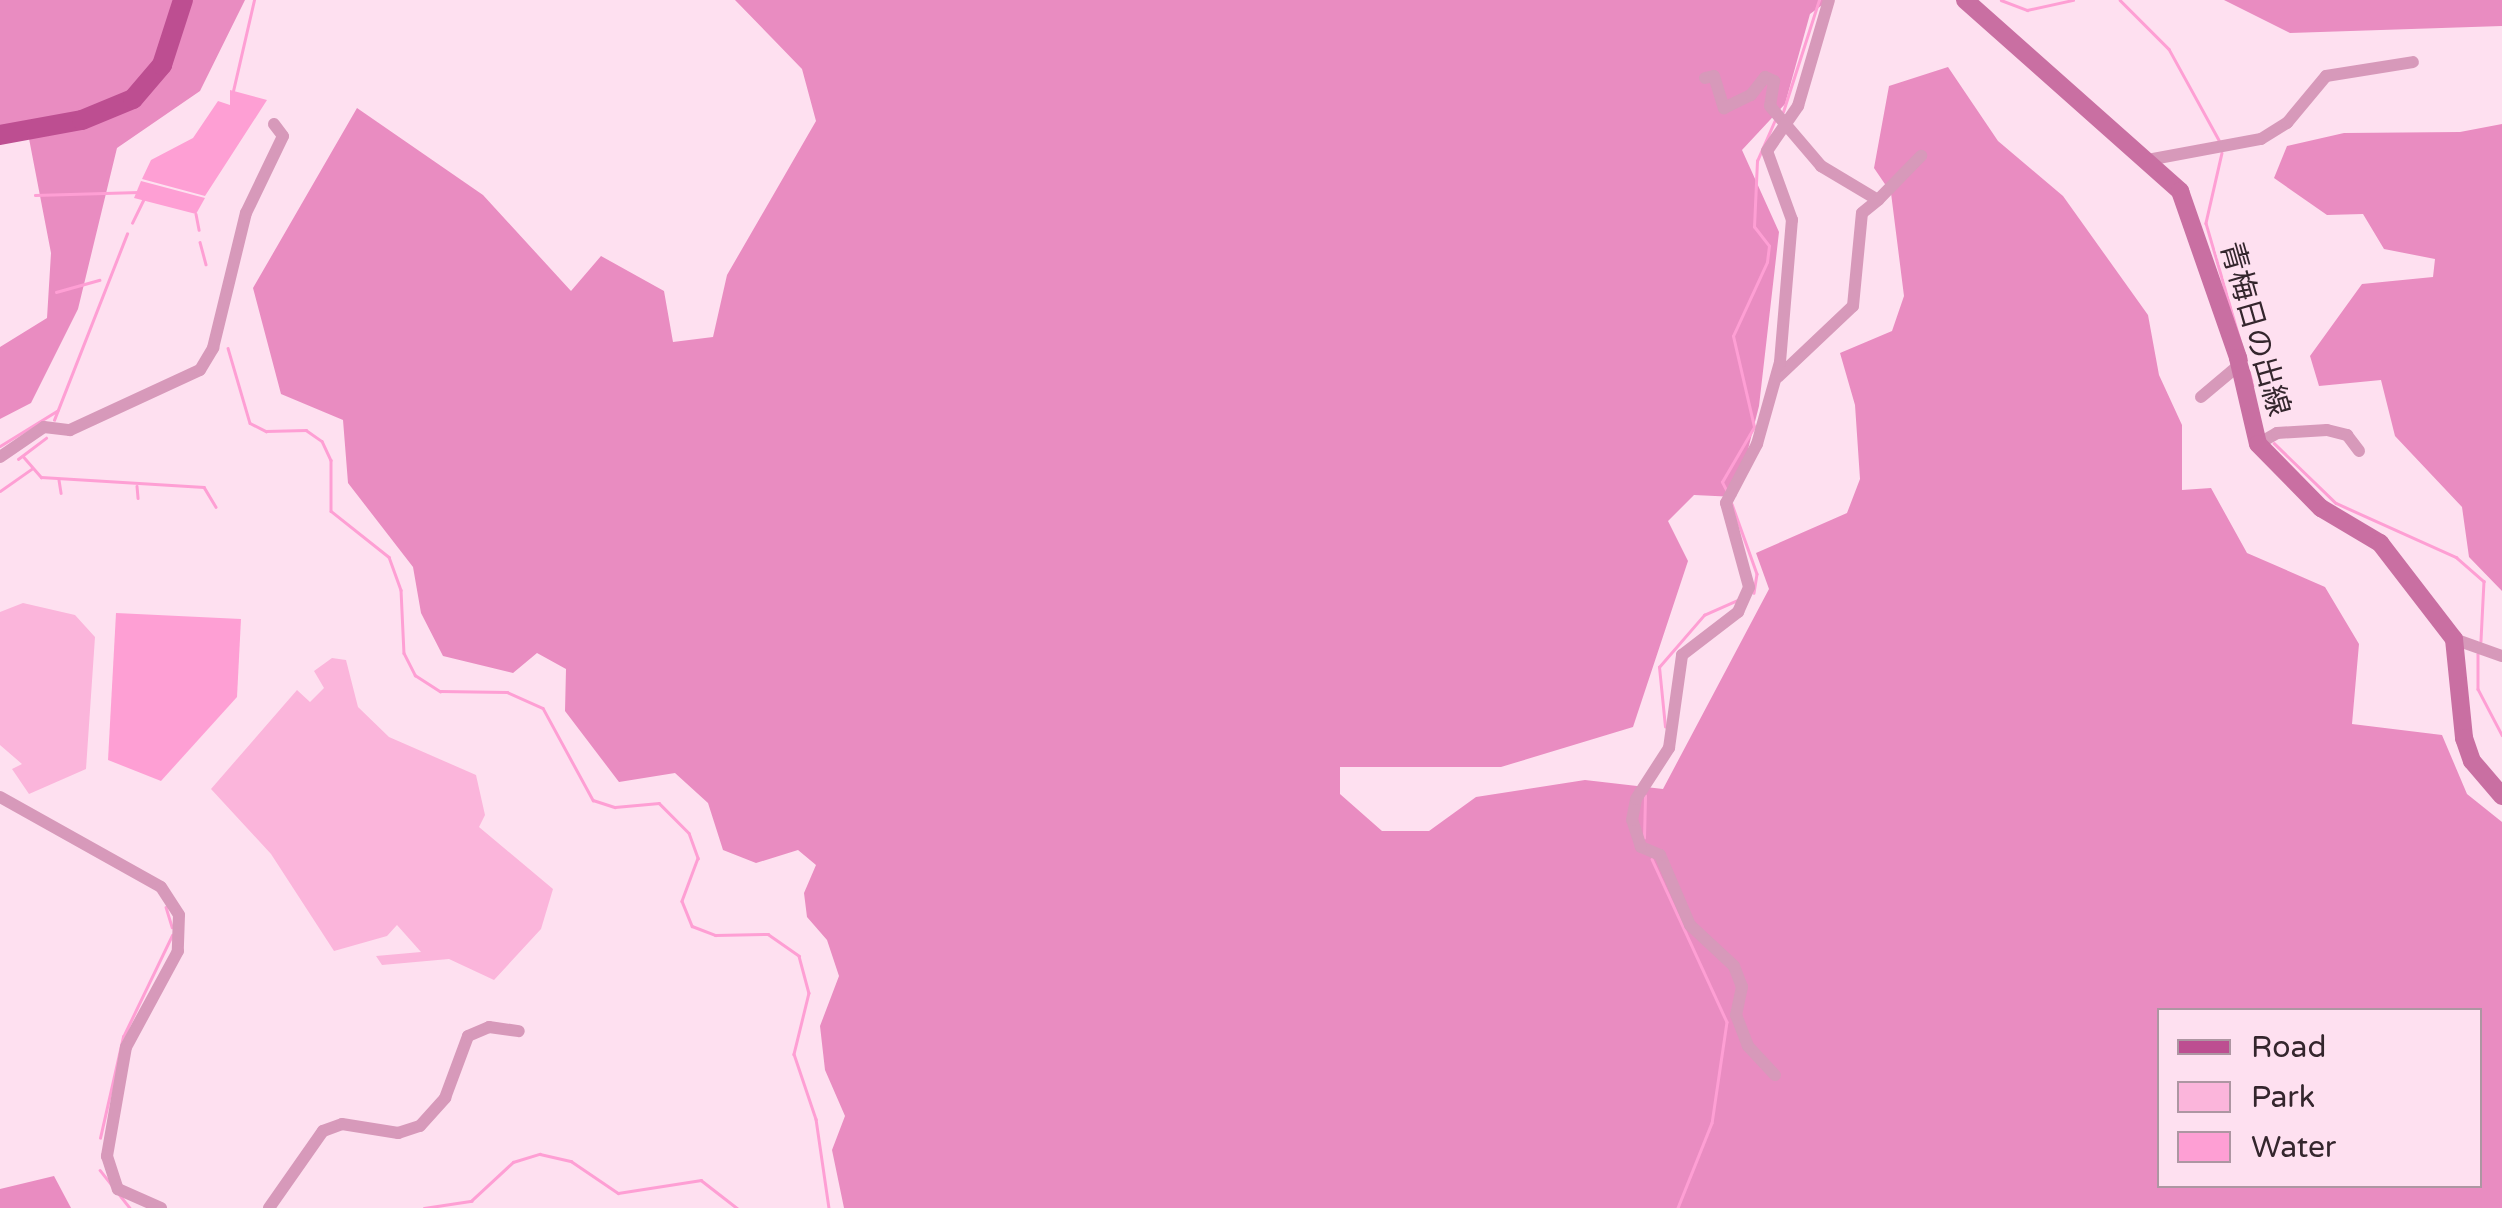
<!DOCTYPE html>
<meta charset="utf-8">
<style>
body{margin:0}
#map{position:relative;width:2502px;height:1208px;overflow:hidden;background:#fee0f0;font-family:"Varela Round","Noto Sans JP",sans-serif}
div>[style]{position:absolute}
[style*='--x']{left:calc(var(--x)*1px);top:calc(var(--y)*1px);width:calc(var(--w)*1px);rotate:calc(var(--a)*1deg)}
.green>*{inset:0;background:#fbb5db}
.forest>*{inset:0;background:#e98cc1}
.water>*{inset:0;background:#fe9fd4}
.stream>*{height:2.5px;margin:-1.25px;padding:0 1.25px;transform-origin:1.25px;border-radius:1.25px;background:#fe9fd4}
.street>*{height:12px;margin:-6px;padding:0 6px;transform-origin:6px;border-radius:6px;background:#d799ba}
.secondary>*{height:18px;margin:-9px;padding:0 9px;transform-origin:9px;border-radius:9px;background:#c96fa2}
.primary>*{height:20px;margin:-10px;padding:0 10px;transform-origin:10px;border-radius:10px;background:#bd4e91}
span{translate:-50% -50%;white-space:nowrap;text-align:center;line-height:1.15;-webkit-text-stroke:8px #fee0f0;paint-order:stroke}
.street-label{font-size:30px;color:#34262d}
.legend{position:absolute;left:2157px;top:1008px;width:325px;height:180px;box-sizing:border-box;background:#fee0f0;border:2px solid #ad96a2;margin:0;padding:12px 18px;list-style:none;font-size:30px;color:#34262d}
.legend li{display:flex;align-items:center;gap:20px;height:50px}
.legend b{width:50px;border:2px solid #ad96a2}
</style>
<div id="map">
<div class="green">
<i style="clip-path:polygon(23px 603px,75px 615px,95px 637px,86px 769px,29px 794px,12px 769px,22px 764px,0 745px,0 612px)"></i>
<i style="clip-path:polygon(332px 658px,346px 660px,358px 707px,389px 737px,476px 775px,485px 815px,479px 827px,553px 889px,541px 929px,494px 980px,449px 959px,382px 965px,376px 956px,421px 952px,397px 925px,387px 936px,334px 951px,271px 854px,211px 789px,297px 690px,310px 702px,324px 688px,314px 671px)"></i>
</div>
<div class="forest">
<i style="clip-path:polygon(0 0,245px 0,200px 91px,117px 148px,78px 309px,31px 403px,0 419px,0 347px,47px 318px,51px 253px,26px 123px,0 129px)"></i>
<i style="clip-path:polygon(evenodd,735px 0,1829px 0,1810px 14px,1785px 104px,1742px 150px,1779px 232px,1759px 406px,1736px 497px,1694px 495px,1668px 521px,1688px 561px,1633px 727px,1501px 767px,1340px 767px,1340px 794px,1382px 831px,1429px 831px,1476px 797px,1585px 780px,1663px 789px,1769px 589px,1756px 553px,1847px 513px,1860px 479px,1855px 405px,1840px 353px,1892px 331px,1904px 296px,1891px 193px,1874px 168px,1889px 86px,1948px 67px,1998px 141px,2063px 196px,2148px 315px,2159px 375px,2182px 425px,2182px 490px,2211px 488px,2247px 553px,2325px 587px,2359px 644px,2352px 724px,2442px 735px,2467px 794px,2502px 822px,2502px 1208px,844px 1208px,832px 1150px,845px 1116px,825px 1070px,820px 1026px,839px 976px,827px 940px,807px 917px,804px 893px,816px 865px,798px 850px,756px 863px,723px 850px,708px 803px,675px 773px,619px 782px,565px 711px,566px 669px,537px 653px,513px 673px,443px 656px,421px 613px,413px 567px,348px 483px,343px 420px,281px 394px,253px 288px,357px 108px,483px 195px,571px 291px,601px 256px,664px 291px,673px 342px,713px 337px,727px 275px,816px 121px,802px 69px,735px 0,2160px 1010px,2480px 1010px,2480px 1186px,2160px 1186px,2160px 1010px)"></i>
<i style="clip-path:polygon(2224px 0,2502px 0,2502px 26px,2290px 33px)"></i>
<i style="clip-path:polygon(2502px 124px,2502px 591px,2469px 557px,2462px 507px,2395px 436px,2381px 380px,2319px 386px,2310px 356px,2362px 284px,2433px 277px,2435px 259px,2384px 249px,2363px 214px,2327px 215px,2274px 178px,2287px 146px,2344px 133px,2460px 132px)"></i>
<i style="clip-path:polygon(54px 1176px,71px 1208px,0 1208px,0 1189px)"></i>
</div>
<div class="water">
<i style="clip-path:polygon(230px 90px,267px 100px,205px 196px,142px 179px,151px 160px,193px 138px,218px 101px,230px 105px)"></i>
<i style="clip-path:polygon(141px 181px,205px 198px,196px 214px,134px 198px)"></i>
<i style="clip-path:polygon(116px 613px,241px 619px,237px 697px,161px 781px,108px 760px)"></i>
</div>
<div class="stream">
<i style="--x:2001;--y:0;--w:28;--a:21"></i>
<i style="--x:2027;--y:10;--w:47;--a:-12.3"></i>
<i style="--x:2120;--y:0;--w:69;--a:45"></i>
<i style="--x:2169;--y:49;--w:104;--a:61.2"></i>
<i style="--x:233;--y:91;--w:93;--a:-77"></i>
<i style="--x:1783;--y:112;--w:118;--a:-72.2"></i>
<i style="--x:2222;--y:153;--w:72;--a:102.9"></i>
<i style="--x:2206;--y:223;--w:169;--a:73.8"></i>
<i style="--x:35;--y:195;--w:104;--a:-1.7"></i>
<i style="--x:196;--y:214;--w:16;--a:79"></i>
<i style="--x:132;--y:223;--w:28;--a:-64"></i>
<i style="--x:200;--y:242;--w:23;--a:75"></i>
<i style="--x:56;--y:292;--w:45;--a:-15.6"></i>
<i style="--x:228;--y:348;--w:78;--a:73.7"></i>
<i style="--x:250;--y:423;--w:18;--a:27"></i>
<i style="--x:266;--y:431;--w:40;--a:-1.4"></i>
<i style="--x:306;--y:430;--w:19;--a:35"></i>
<i style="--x:322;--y:441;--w:21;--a:65"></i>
<i style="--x:331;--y:460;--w:51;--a:90"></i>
<i style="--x:331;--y:511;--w:74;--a:38.4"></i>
<i style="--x:389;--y:557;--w:35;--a:70"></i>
<i style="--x:401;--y:590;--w:63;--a:87.3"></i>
<i style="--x:404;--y:653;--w:25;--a:63"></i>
<i style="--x:415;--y:675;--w:30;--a:33"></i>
<i style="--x:440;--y:691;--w:67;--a:0.9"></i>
<i style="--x:507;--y:692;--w:39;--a:24"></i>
<i style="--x:543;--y:708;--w:105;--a:61.5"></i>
<i style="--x:593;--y:800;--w:23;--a:18"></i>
<i style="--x:615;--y:807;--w:44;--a:-5.2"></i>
<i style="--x:659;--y:803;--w:42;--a:45"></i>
<i style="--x:689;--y:833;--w:27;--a:70"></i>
<i style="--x:698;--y:858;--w:46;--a:110.4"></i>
<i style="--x:682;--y:901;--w:27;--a:68"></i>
<i style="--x:692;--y:926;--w:25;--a:21"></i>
<i style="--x:715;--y:935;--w:53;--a:-1.1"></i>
<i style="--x:768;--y:934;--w:38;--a:35"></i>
<i style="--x:799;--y:956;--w:38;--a:75"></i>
<i style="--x:809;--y:993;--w:63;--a:103.8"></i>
<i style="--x:794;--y:1054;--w:69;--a:71.3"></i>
<i style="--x:816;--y:1119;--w:90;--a:81.7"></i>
<i style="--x:54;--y:420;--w:200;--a:-68.6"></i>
<i style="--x:2274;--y:443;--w:86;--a:44.1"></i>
<i style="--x:2336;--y:503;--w:132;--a:24.2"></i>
<i style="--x:2456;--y:557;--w:37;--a:41"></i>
<i style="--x:2484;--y:581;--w:60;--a:92.9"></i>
<i style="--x:0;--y:446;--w:67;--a:-31.6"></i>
<i style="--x:23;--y:456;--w:28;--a:49"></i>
<i style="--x:41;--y:477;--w:163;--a:3.5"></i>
<i style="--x:204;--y:487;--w:23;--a:59"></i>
<i style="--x:18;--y:459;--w:35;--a:-37"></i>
<i style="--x:59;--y:480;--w:13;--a:81"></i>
<i style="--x:137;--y:486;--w:12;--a:85"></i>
<i style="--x:0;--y:491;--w:38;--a:-35"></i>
<i style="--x:1727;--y:492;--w:11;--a:-117"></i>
<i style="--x:1722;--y:482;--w:64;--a:-59.8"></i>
<i style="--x:1754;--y:427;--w:93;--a:-103"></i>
<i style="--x:1733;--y:336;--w:81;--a:-65.3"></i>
<i style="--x:1767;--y:262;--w:16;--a:-83"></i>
<i style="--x:1769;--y:246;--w:24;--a:-128"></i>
<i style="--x:1754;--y:227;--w:66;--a:-87.4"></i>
<i style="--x:1757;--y:161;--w:43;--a:-66.4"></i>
<i style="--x:1732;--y:504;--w:74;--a:70.3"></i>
<i style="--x:1757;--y:574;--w:19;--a:99"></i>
<i style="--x:2478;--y:654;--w:35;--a:90"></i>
<i style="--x:2478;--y:689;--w:52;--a:62.4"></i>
<i style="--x:1665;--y:727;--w:60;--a:-95.7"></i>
<i style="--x:1659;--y:667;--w:69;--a:-49.1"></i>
<i style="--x:1704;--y:615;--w:36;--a:-24"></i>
<i style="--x:1644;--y:838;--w:42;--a:-88.6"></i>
<i style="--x:1652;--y:859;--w:179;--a:65.3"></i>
<i style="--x:1727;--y:1022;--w:102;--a:98.4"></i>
<i style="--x:1712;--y:1123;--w:92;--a:111.8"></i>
<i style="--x:166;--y:907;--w:21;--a:73"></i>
<i style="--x:100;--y:1138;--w:104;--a:-77.2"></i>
<i style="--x:123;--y:1037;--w:113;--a:-64.3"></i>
<i style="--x:100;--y:1170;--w:48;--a:51.7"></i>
<i style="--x:424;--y:1208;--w:48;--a:-8.5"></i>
<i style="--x:471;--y:1201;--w:57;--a:-42.9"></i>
<i style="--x:513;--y:1162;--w:28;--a:-17"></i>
<i style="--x:540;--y:1154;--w:32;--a:13"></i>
<i style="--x:571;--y:1161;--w:57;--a:34.2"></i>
<i style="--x:618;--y:1193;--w:84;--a:-8.9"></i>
<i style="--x:701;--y:1180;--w:46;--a:37.9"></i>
</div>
<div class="street">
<i style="--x:1705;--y:78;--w:9;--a:-13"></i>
<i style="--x:1714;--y:76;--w:34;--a:73"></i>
<i style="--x:1724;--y:108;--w:30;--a:-26"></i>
<i style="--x:1751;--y:95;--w:23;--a:-52"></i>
<i style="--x:1765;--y:77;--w:10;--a:24"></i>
<i style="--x:1774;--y:81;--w:25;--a:99"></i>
<i style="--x:1770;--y:106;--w:79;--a:49.6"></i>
<i style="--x:1821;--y:166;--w:66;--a:30.8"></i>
<i style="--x:1878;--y:200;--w:62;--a:-45.7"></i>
<i style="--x:2153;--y:159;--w:110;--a:-10.5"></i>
<i style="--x:2261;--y:139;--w:31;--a:-32"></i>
<i style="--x:2287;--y:123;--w:61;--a:-50.3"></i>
<i style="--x:2326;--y:76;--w:88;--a:-9.1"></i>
<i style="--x:1778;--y:377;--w:103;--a:-43.4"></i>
<i style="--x:1853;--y:306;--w:93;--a:-84.5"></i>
<i style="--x:1862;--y:213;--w:21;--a:-39"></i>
<i style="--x:2201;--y:397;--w:50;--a:-40.1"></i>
<i style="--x:2258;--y:444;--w:22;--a:-30"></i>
<i style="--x:2277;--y:433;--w:50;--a:-3.4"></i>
<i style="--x:2327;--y:430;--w:21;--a:14"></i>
<i style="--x:2347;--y:435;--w:20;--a:53"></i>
<i style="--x:0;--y:457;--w:53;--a:-34.3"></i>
<i style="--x:44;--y:427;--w:26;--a:7"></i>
<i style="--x:70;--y:430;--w:143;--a:-24.8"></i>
<i style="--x:200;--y:370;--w:26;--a:-59"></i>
<i style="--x:213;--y:348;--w:139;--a:-76.3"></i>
<i style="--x:246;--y:213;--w:85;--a:-64.3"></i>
<i style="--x:283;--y:136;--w:15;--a:-127"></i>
<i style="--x:2454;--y:639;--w:51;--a:19.5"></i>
<i style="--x:0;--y:797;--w:184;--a:29.2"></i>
<i style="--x:161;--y:887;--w:33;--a:57"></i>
<i style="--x:179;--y:915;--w:36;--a:92"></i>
<i style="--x:178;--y:951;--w:109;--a:118.4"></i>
<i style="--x:126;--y:1047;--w:111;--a:99.9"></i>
<i style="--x:107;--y:1156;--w:35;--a:72"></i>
<i style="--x:118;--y:1189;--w:47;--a:23.8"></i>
<i style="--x:1775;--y:1075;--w:40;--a:-133"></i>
<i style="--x:1748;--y:1046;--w:33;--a:-111"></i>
<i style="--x:1736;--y:1015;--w:29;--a:-78"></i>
<i style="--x:1742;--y:987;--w:22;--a:-111"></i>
<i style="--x:1734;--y:966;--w:60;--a:-137"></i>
<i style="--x:1690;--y:925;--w:76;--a:-113.2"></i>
<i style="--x:1660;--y:855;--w:21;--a:-157"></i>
<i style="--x:1641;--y:847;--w:28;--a:-108"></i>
<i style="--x:1632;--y:820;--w:21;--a:-79"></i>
<i style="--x:1636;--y:799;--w:61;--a:-57.1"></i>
<i style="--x:1669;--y:748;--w:94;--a:-82"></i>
<i style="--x:1682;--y:655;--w:71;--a:-37.5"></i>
<i style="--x:1738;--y:612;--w:27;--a:-66"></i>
<i style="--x:1749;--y:587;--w:87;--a:-105.3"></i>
<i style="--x:1726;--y:503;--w:67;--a:-62.3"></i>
<i style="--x:1757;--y:444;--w:85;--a:-74.3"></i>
<i style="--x:1780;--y:362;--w:143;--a:-85.2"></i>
<i style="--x:1792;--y:220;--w:73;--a:-109.9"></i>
<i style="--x:1767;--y:151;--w:55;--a:-55.4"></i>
<i style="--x:1798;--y:106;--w:110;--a:-73.7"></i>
<i style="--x:269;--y:1208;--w:94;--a:-55"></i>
<i style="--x:323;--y:1131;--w:20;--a:-20"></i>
<i style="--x:342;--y:1124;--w:57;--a:9.1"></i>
<i style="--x:398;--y:1133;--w:23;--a:-18"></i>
<i style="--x:420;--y:1126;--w:38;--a:-48"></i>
<i style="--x:445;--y:1098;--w:66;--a:-69.6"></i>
<i style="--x:468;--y:1036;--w:23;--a:-23"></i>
<i style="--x:489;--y:1027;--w:30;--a:8"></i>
</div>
<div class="secondary">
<i style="--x:1965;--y:0;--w:288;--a:41.6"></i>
<i style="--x:2180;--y:191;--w:177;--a:70.8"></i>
<i style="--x:2238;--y:358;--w:88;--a:76.9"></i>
<i style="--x:2258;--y:444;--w:90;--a:45.5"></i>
<i style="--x:2321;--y:508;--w:69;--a:30.7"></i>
<i style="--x:2380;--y:543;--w:121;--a:52.4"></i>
<i style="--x:2454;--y:639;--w:100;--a:84.2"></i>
<i style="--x:2464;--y:738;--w:24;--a:71"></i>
<i style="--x:2472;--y:761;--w:46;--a:49.4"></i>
</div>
<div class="primary">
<i style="--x:0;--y:135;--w:83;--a:-10.4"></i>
<i style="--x:82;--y:120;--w:55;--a:-22.4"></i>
<i style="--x:133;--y:99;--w:45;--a:-49.5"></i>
<i style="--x:162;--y:65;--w:68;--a:-72.1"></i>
</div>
<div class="street-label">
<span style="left:2254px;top:329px;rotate:74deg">青梅日の出線</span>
</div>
<ul class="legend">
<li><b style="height:12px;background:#bd4e91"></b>Road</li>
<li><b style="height:28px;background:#fbb5db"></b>Park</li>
<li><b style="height:28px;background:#fe9fd4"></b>Water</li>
</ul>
</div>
